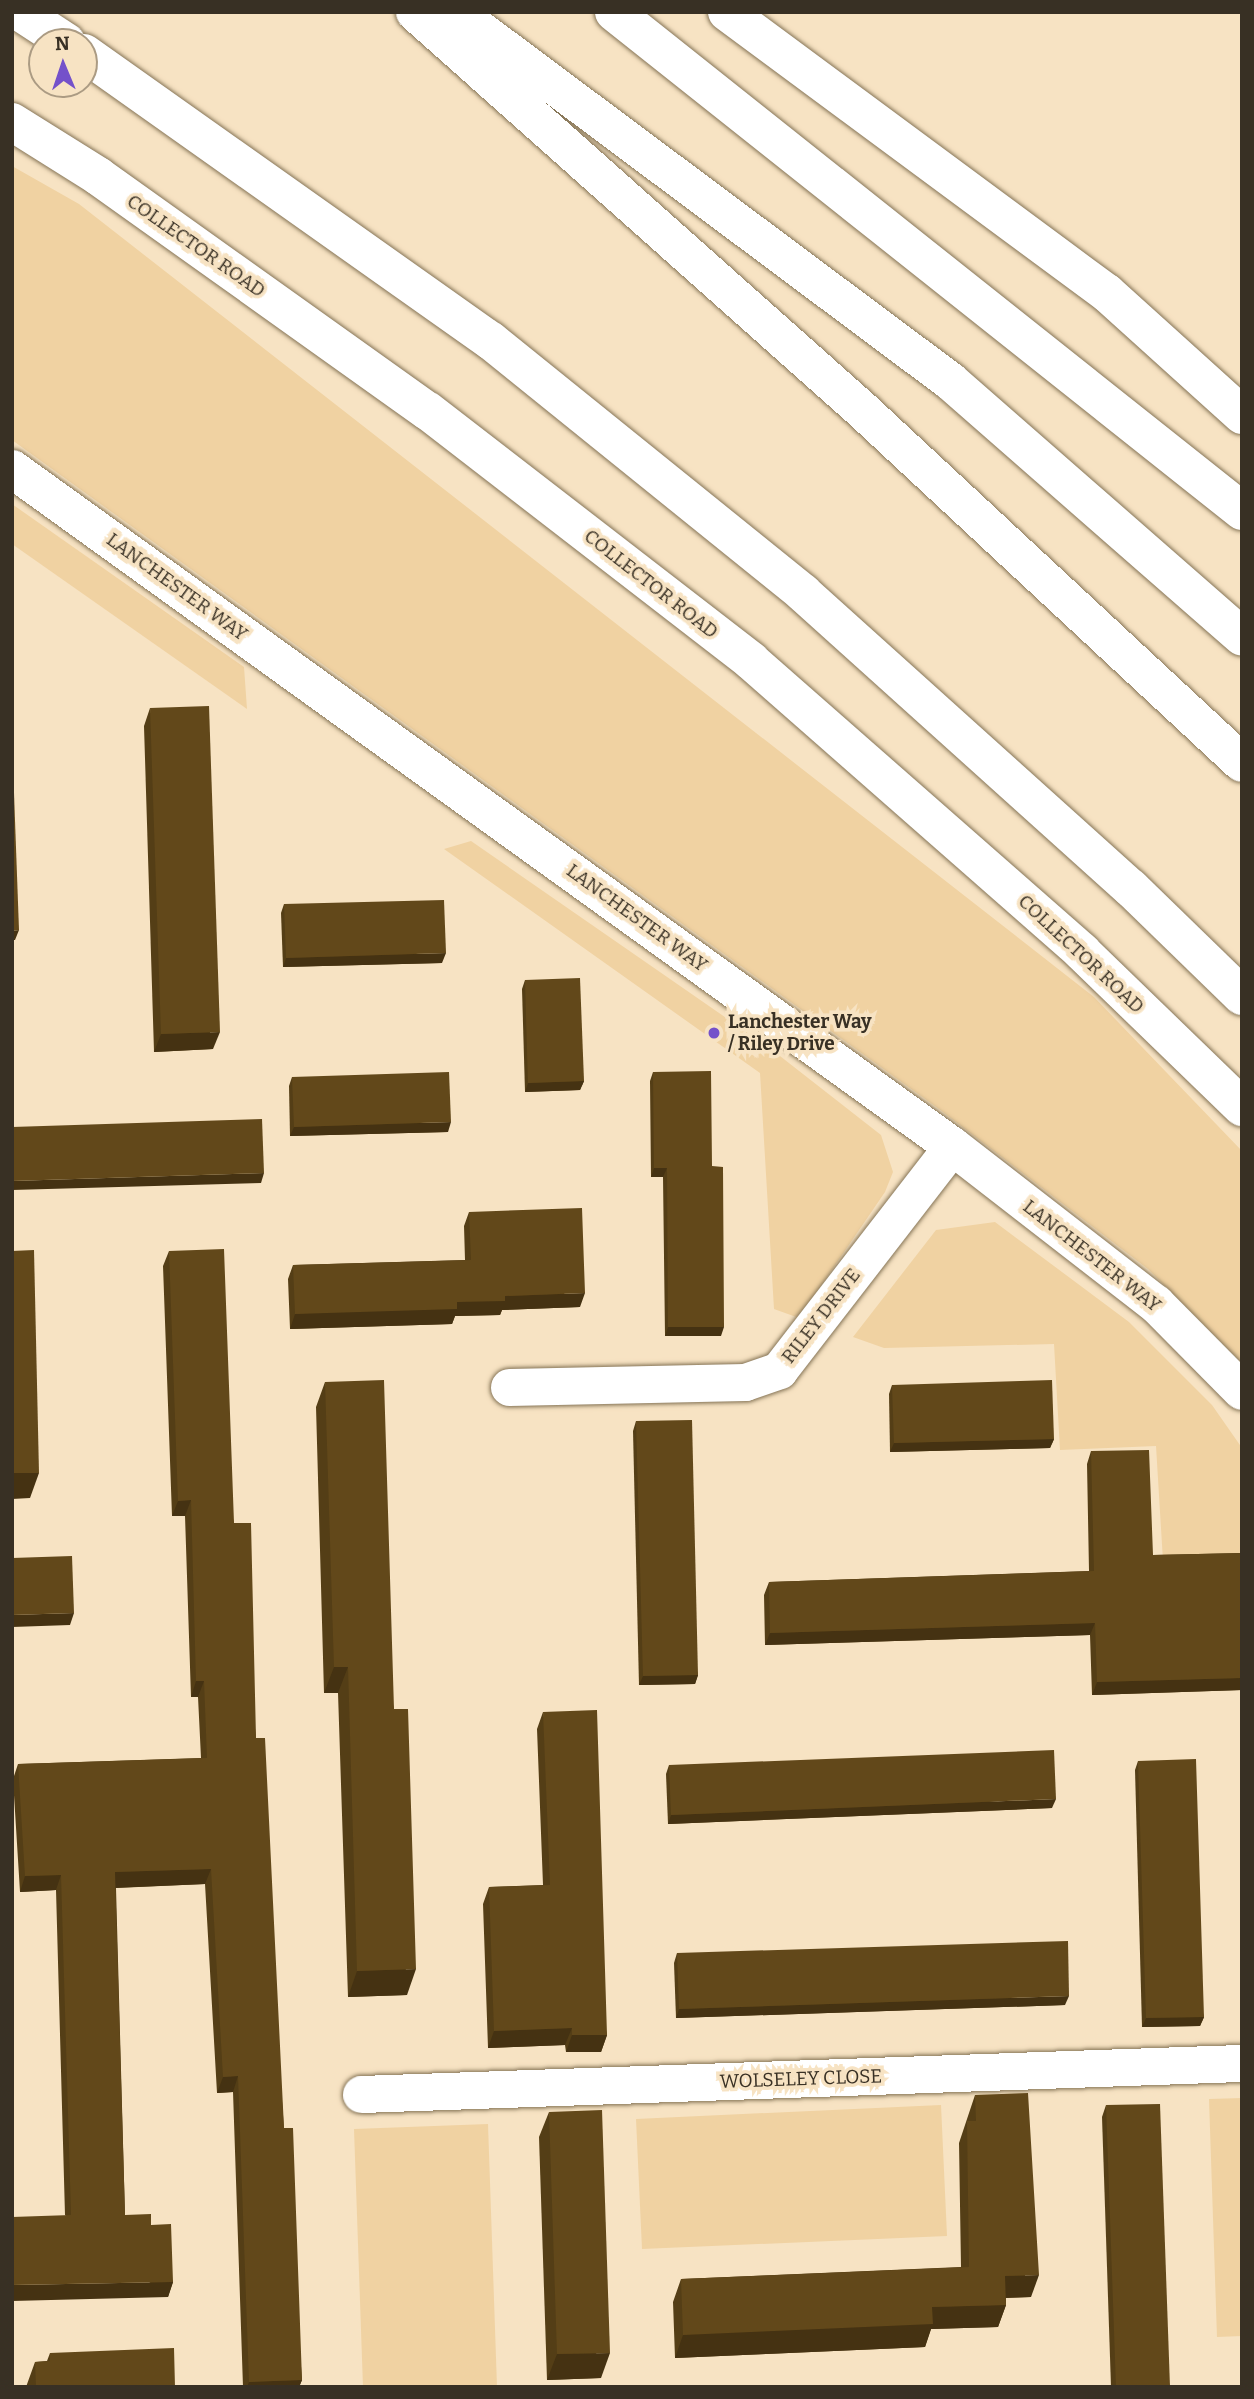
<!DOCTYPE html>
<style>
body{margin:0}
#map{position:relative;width:1254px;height:2399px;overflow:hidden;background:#f7e3c3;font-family:Bitter,serif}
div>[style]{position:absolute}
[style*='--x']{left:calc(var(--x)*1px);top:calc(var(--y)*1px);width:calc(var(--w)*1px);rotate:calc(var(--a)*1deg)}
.green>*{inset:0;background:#f0d2a2}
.roads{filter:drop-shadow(0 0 2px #857456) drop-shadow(0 0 2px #857456)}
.minor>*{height:37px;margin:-18.5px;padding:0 18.5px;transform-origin:18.5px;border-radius:18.5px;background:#fff}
.tertiary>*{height:38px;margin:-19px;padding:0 19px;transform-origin:19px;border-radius:19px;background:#fff}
.trunk>*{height:38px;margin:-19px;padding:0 19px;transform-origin:19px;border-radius:19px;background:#fff}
.motorway>*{height:38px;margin:-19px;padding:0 19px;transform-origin:19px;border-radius:19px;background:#fff}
.wall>*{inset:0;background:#543e16}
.shaded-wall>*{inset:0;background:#453212}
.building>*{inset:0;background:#62481a}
.dots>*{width:19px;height:19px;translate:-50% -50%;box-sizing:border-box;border:4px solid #f7e3c3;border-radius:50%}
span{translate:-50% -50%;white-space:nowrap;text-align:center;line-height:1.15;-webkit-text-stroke:7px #f7e3c3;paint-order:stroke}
.street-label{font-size:19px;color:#383024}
.poi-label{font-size:19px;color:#383024;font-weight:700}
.left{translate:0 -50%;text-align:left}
.frame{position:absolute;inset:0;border:14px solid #383024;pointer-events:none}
.north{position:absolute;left:28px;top:28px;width:70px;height:70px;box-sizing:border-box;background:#f7e3c3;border:2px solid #ab9b83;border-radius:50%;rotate:358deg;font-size:19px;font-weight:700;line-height:28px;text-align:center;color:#383024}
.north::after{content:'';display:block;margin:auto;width:24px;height:32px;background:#7451ca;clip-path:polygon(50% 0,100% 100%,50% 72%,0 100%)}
</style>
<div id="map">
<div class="green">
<i style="clip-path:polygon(12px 166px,79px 204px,1094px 997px,1242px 1151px,1242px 1363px,1148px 1269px,939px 1109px,12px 440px)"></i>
<i style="clip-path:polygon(12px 504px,244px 667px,247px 709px,12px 544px)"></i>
<i style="clip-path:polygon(471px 841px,771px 1049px,881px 1135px,893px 1172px,885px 1192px,799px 1318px,774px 1309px,760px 1073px,444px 849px)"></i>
<i style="clip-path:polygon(995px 1222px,1129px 1322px,1212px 1405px,1242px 1448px,1242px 1558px,1163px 1561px,1156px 1446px,1060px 1450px,1054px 1344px,884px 1348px,853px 1337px,936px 1230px)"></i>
<i style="clip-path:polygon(1242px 2098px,1242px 2336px,1217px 2337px,1209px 2099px)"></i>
<i style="clip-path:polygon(941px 2105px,947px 2236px,642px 2249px,636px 2119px)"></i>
<i style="clip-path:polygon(488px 2124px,497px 2387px,363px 2387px,354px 2129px)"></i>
</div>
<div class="roads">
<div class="minor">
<i style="--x:509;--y:1387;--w:236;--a:-1.2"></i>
<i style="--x:745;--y:1382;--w:36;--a:-19"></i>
<i style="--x:779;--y:1370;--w:283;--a:-52.3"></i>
<i style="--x:361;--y:2094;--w:882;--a:-2.02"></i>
</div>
<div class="tertiary">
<i style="--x:12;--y:469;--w:1158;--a:35.76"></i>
<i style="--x:952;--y:1146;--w:258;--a:37.8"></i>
<i style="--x:1156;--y:1304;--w:122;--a:45.3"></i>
</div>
<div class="trunk">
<i style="--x:20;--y:12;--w:55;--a:33.1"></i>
<i style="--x:84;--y:53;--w:499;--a:35.3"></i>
<i style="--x:491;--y:341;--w:401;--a:38.9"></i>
<i style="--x:803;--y:593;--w:441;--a:42"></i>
<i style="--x:1131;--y:888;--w:155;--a:44.2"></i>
<i style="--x:12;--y:122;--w:102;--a:32.1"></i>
<i style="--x:98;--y:176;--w:405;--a:35.5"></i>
<i style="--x:428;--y:411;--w:408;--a:37.7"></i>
<i style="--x:751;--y:661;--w:441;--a:41.3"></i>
<i style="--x:1082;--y:952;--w:223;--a:44.1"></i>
</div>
<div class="motorway">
<i style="--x:415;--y:12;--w:596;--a:41.67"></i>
<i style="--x:860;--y:408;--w:521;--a:42.9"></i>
<i style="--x:456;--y:12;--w:617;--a:36.76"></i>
<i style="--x:950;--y:381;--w:388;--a:41.2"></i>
<i style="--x:614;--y:12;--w:802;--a:38.47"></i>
<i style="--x:727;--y:12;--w:473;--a:36.5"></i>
<i style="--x:1107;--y:293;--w:182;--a:42.1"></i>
</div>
</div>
<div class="wall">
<i style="clip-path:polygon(150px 708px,213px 1049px,154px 1052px,144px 726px)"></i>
<i style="clip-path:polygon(284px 904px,442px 963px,283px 967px,281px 913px)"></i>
<i style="clip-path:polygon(525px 980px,584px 1081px,580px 1090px,525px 1092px,522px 989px)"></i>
<i style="clip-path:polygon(653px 1072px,712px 1166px,721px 1336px,665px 1336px,663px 1177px,651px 1177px,650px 1081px)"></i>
<i style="clip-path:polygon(292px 1077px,448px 1132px,290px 1136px,289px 1086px)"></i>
<i style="clip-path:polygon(469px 1212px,580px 1307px,502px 1310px,500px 1315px,455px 1316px,452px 1324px,290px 1329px,288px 1279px,293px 1265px,465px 1260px,464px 1226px)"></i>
<i style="clip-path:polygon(169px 1251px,234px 1523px,256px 1738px,302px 2380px,299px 2387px,243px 2387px,233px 2092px,217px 2093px,205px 1884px,116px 1888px,125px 2215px,151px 2225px,173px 2282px,168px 2297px,65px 2215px,56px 1890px,20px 1892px,13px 1779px,18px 1764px,201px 1758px,198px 1697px,191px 1697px,185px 1516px,172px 1516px,163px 1266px)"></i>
<i style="clip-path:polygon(325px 1382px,394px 1709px,407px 1995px,348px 1997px,338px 1693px,324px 1693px,316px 1407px)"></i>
<i style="clip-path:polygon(892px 1385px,1054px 1439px,1050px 1448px,890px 1452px,889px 1394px)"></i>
<i style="clip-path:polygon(636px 1421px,698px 1675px,695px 1684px,639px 1685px,633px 1431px)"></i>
<i style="clip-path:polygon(1091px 1451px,1153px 1555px,1242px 1553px,1242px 1690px,1092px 1695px,1090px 1635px,765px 1645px,764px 1595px,769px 1582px,1089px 1571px,1087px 1464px)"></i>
<i style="clip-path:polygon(543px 1712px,607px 2035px,601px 2052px,566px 2052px,565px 2045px,488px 2048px,483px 1904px,489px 1887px,543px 1885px,537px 1729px)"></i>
<i style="clip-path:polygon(1138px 1761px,1204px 2017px,1200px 2026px,1142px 2027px,1135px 1770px)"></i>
<i style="clip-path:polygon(669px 1765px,1052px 1808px,668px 1824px,666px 1774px)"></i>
<i style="clip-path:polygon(677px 1953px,1065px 2005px,676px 2018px,674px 1963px)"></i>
<i style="clip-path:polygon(975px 2095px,1031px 2297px,1006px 2298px,1006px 2305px,998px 2327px,931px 2329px,925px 2347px,675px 2358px,673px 2302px,681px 2279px,961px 2267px,959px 2143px)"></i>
<i style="clip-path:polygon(1106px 2105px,1170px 2387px,1111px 2387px,1102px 2117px)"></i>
<i style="clip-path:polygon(549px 2112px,601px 2378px,547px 2380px,539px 2137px)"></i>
<i style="clip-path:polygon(50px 2353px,175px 2387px,26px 2387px,35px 2362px,47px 2361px)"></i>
</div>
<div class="shaded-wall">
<i style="clip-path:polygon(19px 930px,15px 940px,12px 940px,12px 931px)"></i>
<i style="clip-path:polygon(446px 953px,442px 963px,283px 967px,286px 958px)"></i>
<i style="clip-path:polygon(220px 1032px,213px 1049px,154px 1052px,161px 1034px)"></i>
<i style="clip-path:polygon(584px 1081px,580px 1090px,525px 1092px,528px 1083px)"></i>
<i style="clip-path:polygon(451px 1122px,448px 1132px,290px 1136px,294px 1127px)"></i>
<i style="clip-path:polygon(654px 1168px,667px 1168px,663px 1177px,651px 1177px)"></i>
<i style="clip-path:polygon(264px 1173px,261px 1183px,12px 1190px,12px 1181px)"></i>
<i style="clip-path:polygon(585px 1293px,580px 1307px,502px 1310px,500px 1315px,455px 1316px,452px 1324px,290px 1329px,295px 1314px,457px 1302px,505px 1296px)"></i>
<i style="clip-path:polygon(668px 1327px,724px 1327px,721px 1336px,665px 1336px)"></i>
<i style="clip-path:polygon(1054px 1439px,1050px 1448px,890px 1452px,894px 1443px)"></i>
<i style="clip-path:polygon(12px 1473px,39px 1473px,30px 1498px,12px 1499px)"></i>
<i style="clip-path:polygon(191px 1500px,185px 1516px,172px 1516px,178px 1501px)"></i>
<i style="clip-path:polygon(74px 1613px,70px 1625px,12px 1627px,12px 1615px)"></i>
<i style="clip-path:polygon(1095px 1623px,1090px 1635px,765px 1645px,770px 1633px)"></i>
<i style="clip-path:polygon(334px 1667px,348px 1667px,338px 1693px,324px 1693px)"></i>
<i style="clip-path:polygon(698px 1675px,695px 1684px,639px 1685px,643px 1676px)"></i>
<i style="clip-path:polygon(1242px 1678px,1242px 1690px,1092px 1695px,1097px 1682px)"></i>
<i style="clip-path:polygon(196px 1681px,204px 1681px,198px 1697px,191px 1697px)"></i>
<i style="clip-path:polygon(1056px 1799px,1052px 1808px,668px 1824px,671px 1815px)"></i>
<i style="clip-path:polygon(211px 1869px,205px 1884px,110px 1888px,115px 1872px)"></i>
<i style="clip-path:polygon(61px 1875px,56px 1890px,20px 1892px,25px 1876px)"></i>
<i style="clip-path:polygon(416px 1969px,407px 1995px,348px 1997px,357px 1971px)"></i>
<i style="clip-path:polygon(1069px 1996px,1065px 2005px,676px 2018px,679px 2009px)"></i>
<i style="clip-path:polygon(1204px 2017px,1200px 2026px,1142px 2027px,1146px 2018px)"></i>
<i style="clip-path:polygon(572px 2028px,565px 2045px,488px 2048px,494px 2031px)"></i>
<i style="clip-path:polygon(572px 2035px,607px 2035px,601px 2052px,566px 2052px)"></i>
<i style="clip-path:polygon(238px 2076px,233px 2092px,217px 2093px,223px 2077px)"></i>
<i style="clip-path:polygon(1039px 2275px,1031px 2297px,997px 2298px,1005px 2276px)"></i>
<i style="clip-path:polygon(173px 2282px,168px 2297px,12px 2301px,12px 2285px)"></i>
<i style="clip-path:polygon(1006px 2305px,998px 2327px,931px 2329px,925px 2347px,675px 2358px,683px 2335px,932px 2307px)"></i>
<i style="clip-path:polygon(610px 2353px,601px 2378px,547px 2380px,557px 2354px)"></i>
<i style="clip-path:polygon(302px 2380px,299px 2387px,247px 2387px,249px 2382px)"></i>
</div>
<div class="building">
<i style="clip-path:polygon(209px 706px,220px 1032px,161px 1034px,150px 708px)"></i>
<i style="clip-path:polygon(12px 738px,19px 930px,12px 931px)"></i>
<i style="clip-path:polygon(444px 900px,446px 953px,286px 958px,284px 904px)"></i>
<i style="clip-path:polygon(580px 978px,584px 1081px,528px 1083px,525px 980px)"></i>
<i style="clip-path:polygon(711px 1071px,712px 1166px,723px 1167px,724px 1327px,668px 1327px,667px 1168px,654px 1168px,653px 1072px)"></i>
<i style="clip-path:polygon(449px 1072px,451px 1122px,294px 1127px,292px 1077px)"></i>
<i style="clip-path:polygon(262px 1119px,264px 1173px,12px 1181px,12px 1127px)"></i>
<i style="clip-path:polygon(582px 1208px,585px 1293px,505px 1296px,505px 1301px,457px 1302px,457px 1309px,295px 1314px,293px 1265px,471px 1260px,469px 1212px)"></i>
<i style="clip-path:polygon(224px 1249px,234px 1523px,251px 1523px,256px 1738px,265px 1738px,284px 2128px,293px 2128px,302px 2380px,249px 2382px,238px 2076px,223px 2077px,211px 1869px,115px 1872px,125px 2215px,151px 2214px,151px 2225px,171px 2224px,173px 2282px,12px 2285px,12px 2217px,71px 2215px,61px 1875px,25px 1876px,18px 1764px,207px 1758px,204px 1681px,196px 1681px,191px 1500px,178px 1501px,169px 1251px)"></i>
<i style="clip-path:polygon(34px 1250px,39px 1473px,12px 1473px,12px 1251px)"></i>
<i style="clip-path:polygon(384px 1380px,394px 1709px,408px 1709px,416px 1969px,357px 1971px,348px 1667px,334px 1667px,325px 1382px)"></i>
<i style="clip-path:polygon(1052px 1380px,1054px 1439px,894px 1443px,892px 1385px)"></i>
<i style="clip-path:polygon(692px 1420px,698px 1675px,643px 1676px,636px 1421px)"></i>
<i style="clip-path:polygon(1149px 1450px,1153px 1555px,1242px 1553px,1242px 1678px,1097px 1682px,1095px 1623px,770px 1633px,769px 1582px,1094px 1571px,1091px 1451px)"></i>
<i style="clip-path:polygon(72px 1556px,74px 1613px,12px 1615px,12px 1558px)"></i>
<i style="clip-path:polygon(597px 1710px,607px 2035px,572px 2035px,572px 2028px,494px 2031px,489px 1887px,550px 1885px,543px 1712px)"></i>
<i style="clip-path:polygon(1054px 1750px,1056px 1799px,671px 1815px,669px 1765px)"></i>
<i style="clip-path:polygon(1196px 1759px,1204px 2017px,1146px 2018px,1138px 1761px)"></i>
<i style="clip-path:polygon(1068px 1941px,1069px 1996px,679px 2009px,677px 1953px)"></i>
<i style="clip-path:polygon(1028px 2093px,1039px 2275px,1005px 2276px,1006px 2305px,932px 2307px,933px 2324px,683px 2335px,681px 2279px,969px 2267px,967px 2121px,976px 2121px,975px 2095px)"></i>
<i style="clip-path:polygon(1160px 2104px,1170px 2387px,1116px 2387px,1106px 2105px)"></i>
<i style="clip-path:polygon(602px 2110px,610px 2353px,557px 2354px,549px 2112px)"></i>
<i style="clip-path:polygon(174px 2348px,175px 2387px,36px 2387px,35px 2362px,50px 2361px,50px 2353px)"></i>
</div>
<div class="dots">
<i style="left:714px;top:1033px;background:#7451ca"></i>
</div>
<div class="street-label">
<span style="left:196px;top:246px;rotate:35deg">COLLECTOR ROAD</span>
<span style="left:651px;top:584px;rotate:38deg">COLLECTOR ROAD</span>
<span style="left:177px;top:587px;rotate:36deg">LANCHESTER WAY</span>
<span style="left:637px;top:918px;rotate:36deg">LANCHESTER WAY</span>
<span style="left:1081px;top:954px;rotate:43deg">COLLECTOR ROAD</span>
<span style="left:1092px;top:1256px;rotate:38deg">LANCHESTER WAY</span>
<span style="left:821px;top:1316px;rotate:-52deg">RILEY DRIVE</span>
<span style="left:801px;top:2079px;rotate:-2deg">WOLSELEY CLOSE</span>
</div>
<div class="poi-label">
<span class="left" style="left:728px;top:1033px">Lanchester Way<br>/ Riley Drive</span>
</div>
<div class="frame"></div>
<div class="north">N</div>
</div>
